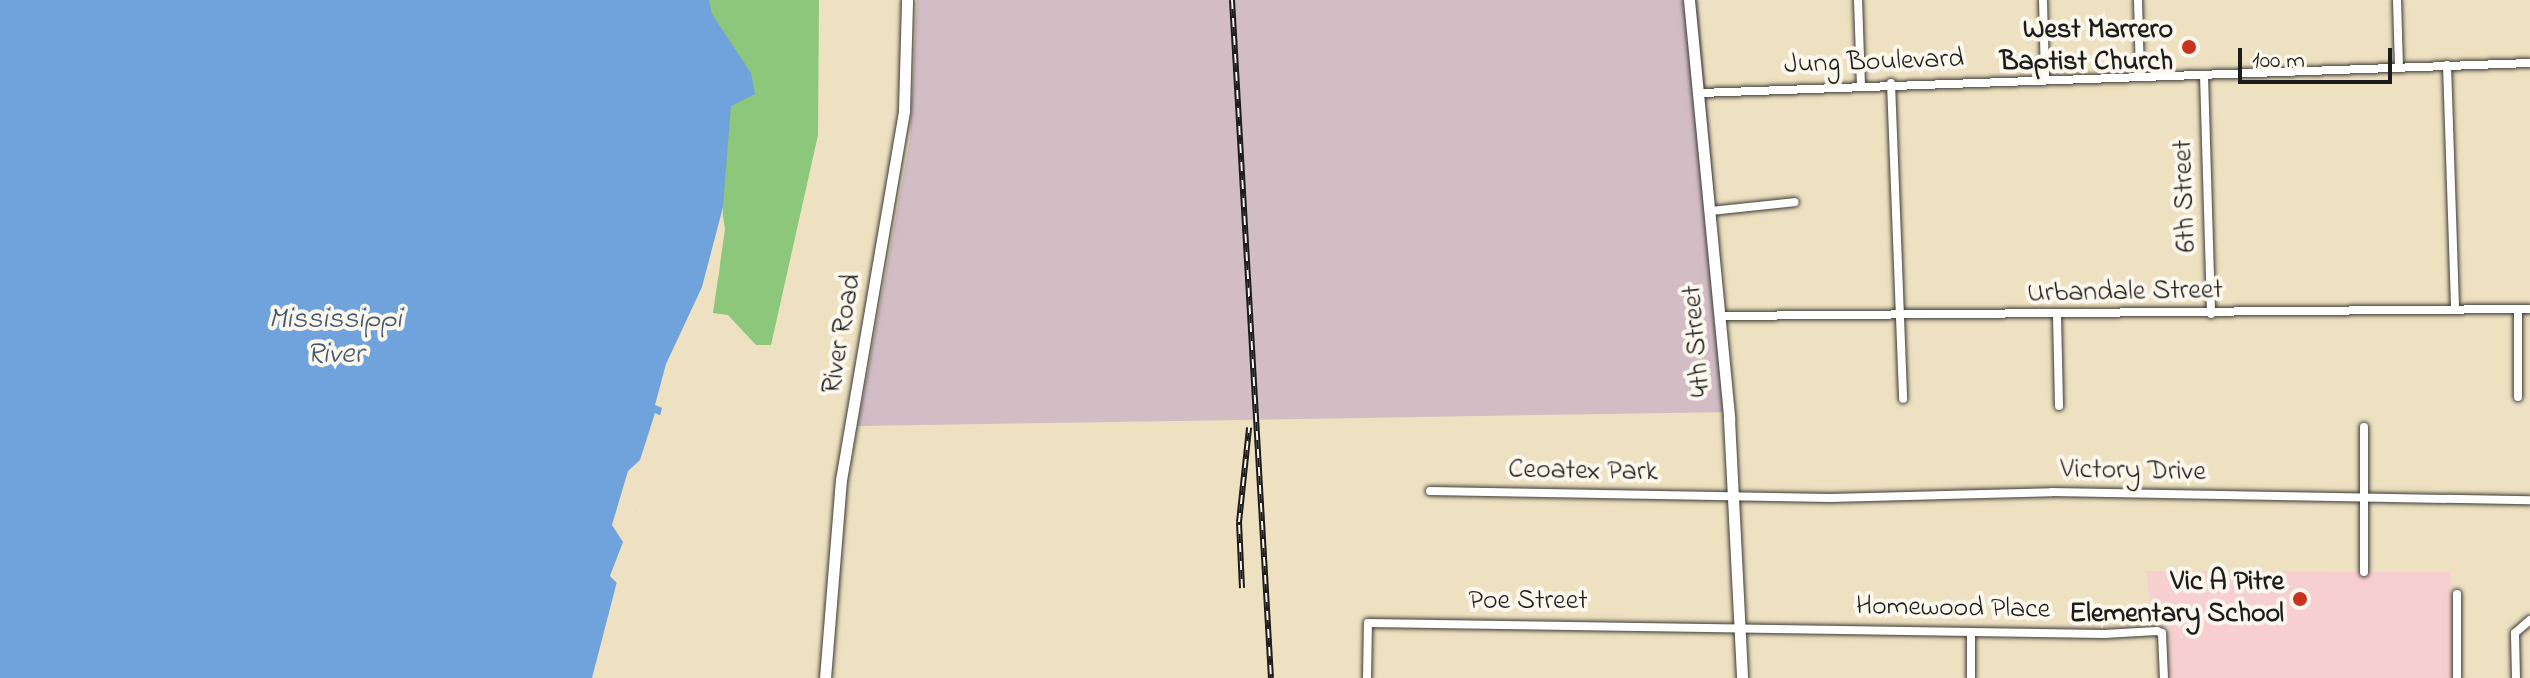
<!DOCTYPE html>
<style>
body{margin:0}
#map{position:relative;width:2530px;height:678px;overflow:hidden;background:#eee1c1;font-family:"Indie Flower",sans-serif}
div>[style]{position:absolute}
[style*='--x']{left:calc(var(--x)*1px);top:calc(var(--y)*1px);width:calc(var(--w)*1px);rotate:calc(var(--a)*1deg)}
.built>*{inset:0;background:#f7cfd0}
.industrial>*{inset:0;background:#d2bdc5}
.green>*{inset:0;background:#8dc77b}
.water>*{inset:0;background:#70a3dc}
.pier>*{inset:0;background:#eee1c1}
.roads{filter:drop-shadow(0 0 2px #3c3a35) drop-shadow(0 0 2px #3c3a35)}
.minor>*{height:8px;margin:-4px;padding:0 4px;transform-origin:4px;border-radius:4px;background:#fff}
.secondary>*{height:11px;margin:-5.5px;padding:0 5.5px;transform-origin:5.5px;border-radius:5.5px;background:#fff}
.rail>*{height:6px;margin-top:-3px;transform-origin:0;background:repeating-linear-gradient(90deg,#fbf7ec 0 9px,#1c1c1c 0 18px);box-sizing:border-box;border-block:2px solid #1c1c1c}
.dots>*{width:22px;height:22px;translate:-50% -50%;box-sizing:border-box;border:4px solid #fbf7ec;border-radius:50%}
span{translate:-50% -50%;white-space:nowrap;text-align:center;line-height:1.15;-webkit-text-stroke:8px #fbf7ec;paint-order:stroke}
.poi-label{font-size:28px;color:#1c1c1c;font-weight:700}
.right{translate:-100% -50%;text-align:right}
.street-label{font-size:28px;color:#1c1c1c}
.water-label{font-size:30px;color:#425972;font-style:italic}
.scale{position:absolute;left:2238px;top:48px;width:154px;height:36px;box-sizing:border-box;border:4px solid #1c1c1c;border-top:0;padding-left:10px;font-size:24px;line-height:28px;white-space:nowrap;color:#1c1c1c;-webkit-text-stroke:6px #fbf7ec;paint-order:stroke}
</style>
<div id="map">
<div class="built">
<i style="clip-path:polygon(2146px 571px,2451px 572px,2451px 678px,2169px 678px,2169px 627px,2153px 625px)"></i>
</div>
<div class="industrial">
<i style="clip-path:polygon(917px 0,1698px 0,1733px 412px,858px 426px,910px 139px)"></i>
</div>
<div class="green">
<i style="clip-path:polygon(690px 0,819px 0,818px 135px,771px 345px,756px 345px,728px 315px,713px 313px,725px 229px)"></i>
</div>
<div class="water">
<i style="clip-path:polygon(0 0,709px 0,712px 14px,751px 73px,755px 94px,731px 106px,718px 266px,677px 350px,592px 678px,0 678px)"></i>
</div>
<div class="pier">
<i style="clip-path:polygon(723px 207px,719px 275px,681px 351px,667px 410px,655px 405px,666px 364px,702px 287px)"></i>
<i style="clip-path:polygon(655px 413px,666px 418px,649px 483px,635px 512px,638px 523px,621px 587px,610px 576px,623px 542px,612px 525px,628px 471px,640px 460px)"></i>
</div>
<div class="roads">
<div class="minor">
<i style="--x:1858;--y:0;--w:84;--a:88"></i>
<i style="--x:2043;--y:0;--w:79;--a:88.5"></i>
<i style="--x:2138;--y:0;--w:75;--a:88.5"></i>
<i style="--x:2397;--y:0;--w:67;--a:88.3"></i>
<i style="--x:2447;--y:65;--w:245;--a:88.1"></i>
<i style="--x:2204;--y:75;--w:239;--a:88.3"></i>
<i style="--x:1891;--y:83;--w:316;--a:87.8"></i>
<i style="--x:1700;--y:93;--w:831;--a:-2.07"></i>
<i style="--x:1710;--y:211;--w:85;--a:-6"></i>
<i style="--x:2518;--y:309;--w:88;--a:90"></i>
<i style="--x:1720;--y:316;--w:810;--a:-0.5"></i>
<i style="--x:2057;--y:316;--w:90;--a:88.7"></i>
<i style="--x:2364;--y:427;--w:145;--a:90"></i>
<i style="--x:1430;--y:491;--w:400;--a:1"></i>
<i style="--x:1830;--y:498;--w:222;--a:-1.5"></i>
<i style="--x:2052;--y:492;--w:478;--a:1"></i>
<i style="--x:1971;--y:632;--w:46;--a:90"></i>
<i style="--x:1367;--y:678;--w:55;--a:-89"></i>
<i style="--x:1368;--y:623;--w:736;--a:0.86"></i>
<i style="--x:2104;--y:634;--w:53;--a:-3.2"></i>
<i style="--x:2157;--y:631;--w:5;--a:22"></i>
<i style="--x:2162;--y:633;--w:45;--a:87.5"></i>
<i style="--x:2457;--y:678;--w:84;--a:-90"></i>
<i style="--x:2516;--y:678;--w:45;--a:-91.3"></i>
<i style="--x:2515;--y:633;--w:20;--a:-41"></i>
</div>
<div class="secondary">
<i style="--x:1689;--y:0;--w:421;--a:84.5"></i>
<i style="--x:1729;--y:419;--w:259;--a:87.1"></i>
<i style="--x:825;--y:678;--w:199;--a:-85.4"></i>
<i style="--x:841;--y:480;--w:375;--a:-80.3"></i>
<i style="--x:904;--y:110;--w:110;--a:-88.4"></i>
</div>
</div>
<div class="rail">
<i style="--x:1232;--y:0;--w:679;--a:86.71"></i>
<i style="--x:1242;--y:588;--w:66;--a:-92.6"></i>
<i style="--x:1239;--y:522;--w:95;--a:-83.9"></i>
</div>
<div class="dots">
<i style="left:2189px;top:47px;background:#c8321e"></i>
<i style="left:2300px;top:599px;background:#c8321e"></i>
</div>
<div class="poi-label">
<span class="right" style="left:2173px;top:47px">West Marrero<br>Baptist Church</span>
<span class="right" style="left:2284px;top:599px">Vic A Pitre<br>Elementary School</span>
</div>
<div class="street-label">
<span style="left:1874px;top:63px;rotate:-2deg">Jung Boulevard</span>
<span style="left:2186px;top:196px;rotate:-92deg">6th Street</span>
<span style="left:2125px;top:293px;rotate:-1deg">Urbandale Street</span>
<span style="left:843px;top:334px;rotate:-80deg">River Road</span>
<span style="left:1698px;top:341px;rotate:-95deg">4th Street</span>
<span style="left:1583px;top:472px;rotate:1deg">Ceoatex Park</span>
<span style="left:2133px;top:472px;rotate:1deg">Victory Drive</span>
<span style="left:1528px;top:602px">Poe Street</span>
<span style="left:1953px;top:609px;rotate:1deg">Homewood Place</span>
</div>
<div class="water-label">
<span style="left:335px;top:337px">Mississippi<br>River</span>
</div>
<div class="scale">100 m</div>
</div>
